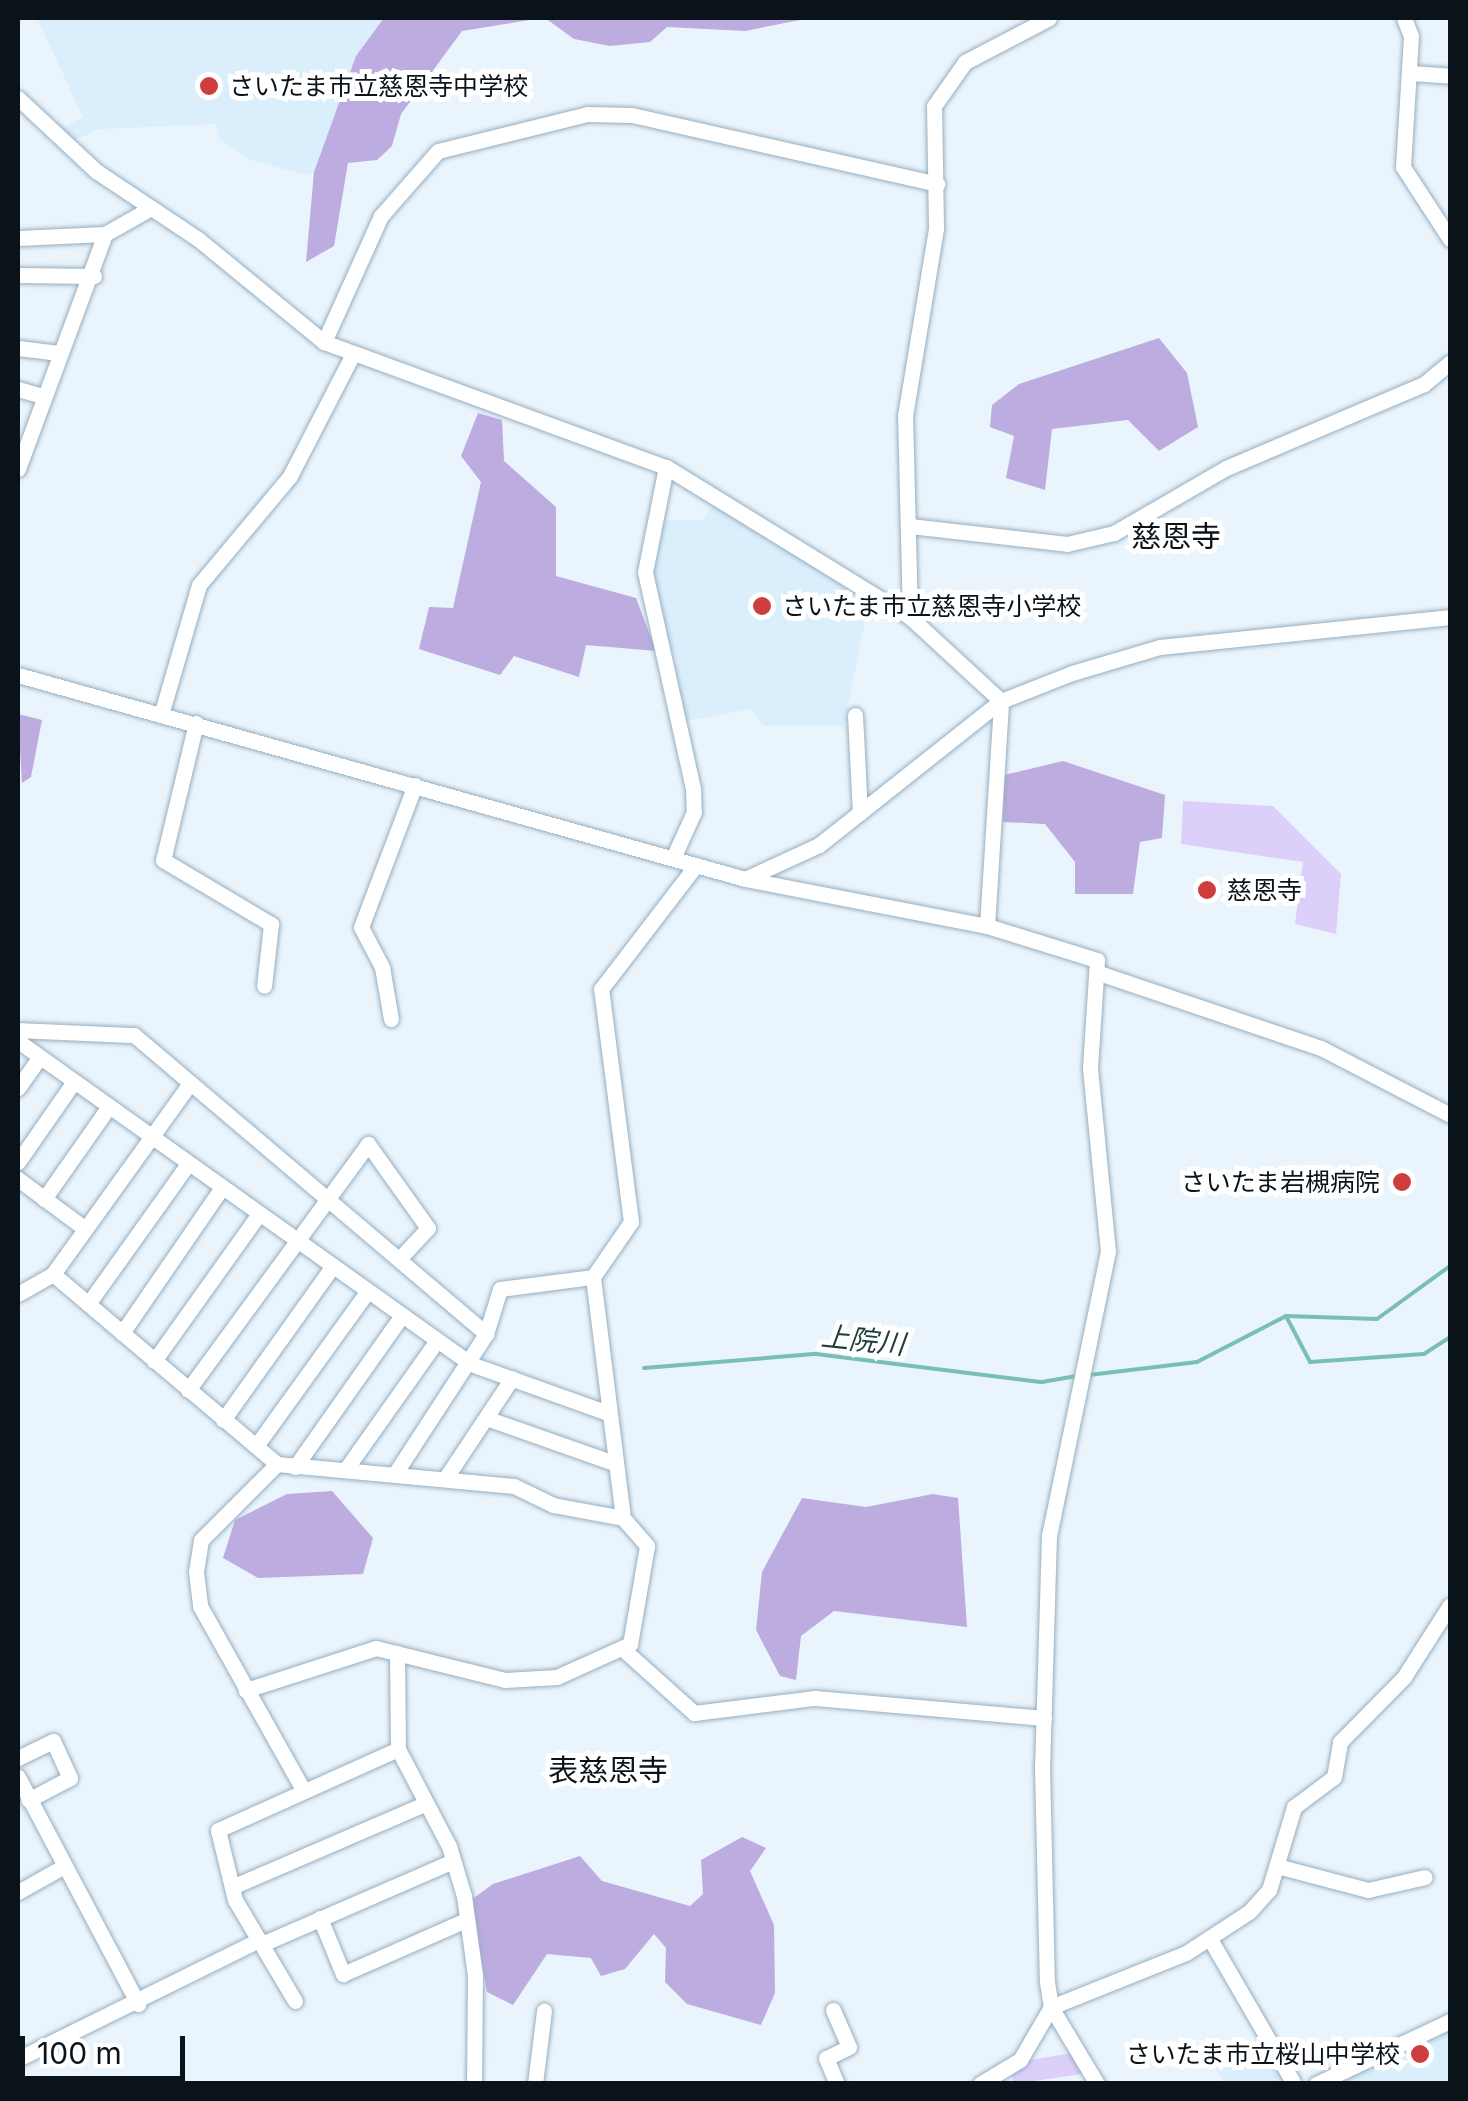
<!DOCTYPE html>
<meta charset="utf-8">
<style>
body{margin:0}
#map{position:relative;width:1468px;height:2101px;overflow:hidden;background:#eaf4fc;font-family:Inter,"Noto Sans JP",sans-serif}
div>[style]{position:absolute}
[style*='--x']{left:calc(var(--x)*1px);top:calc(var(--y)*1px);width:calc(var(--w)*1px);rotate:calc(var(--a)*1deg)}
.built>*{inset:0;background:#daeefc}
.green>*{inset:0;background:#dccff9}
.forest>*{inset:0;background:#bcace0}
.stream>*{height:4px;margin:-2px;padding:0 2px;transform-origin:2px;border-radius:2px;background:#78c0b5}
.roads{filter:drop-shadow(0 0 2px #96aec0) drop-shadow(0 0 2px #96aec0)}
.minor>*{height:15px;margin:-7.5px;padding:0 7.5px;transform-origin:7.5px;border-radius:7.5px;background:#fff}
.dots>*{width:28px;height:28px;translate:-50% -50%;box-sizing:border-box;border:5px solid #fff;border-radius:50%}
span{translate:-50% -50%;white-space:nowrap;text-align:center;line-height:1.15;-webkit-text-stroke:10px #fff;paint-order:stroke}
.poi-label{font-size:25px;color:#0a1319}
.left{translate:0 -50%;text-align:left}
.right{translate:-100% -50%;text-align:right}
.water-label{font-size:28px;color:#1b3e39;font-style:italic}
.quarter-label{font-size:30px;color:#0a1319}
.frame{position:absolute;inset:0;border:20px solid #0a1319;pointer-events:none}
.scale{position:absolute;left:20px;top:2036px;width:165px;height:45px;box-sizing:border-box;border:5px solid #0a1319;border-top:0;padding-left:12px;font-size:30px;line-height:35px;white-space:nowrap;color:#0a1319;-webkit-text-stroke:8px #fff;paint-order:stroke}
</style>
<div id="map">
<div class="built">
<i style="clip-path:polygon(37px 18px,387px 18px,318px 171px,307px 175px,248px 159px,218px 138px,217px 124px,100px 129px,72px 141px,60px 130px,83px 117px)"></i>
<i style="clip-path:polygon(716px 500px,870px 596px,844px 726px,763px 726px,751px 709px,680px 722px,676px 660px,651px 592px,655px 520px,703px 520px)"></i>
<i style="clip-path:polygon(1450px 2024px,1450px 2083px,1328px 2083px)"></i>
<i style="clip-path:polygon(1259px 2039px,1287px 2083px,1224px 2083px,1213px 2064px)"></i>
</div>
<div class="green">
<i style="clip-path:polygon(1183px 801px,1273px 806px,1341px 874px,1336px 934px,1295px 924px,1303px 862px,1181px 844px)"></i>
<i style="clip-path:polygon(1078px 2052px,1089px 2073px,1014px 2084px,1011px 2072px,1030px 2060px)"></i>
</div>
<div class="forest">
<i style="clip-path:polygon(384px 18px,542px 18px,462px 31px,401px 114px,392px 146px,377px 160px,348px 163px,334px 246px,306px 262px,314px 172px,356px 56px)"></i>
<i style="clip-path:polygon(545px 18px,810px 18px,745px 31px,667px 27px,650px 42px,610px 46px,574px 39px)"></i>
<i style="clip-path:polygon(1159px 338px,1187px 373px,1198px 427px,1159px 451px,1128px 420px,1052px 429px,1045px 490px,1006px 478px,1014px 436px,990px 427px,992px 405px,1019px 384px)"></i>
<i style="clip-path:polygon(478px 413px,502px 420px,504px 461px,556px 507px,556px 576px,636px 598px,656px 651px,586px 645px,579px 677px,514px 656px,500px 675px,419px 649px,429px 607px,453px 608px,481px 482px,461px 456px)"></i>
<i style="clip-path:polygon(18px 714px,42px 720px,31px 777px,22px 783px)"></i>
<i style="clip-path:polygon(1063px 761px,1165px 795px,1162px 838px,1140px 842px,1133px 894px,1075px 894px,1075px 862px,1045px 824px,1003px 822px,1004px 775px)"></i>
<i style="clip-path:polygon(332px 1491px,373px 1538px,363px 1574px,258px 1578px,223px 1558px,235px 1520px,287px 1494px)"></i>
<i style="clip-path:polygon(933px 1494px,958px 1498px,967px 1627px,834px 1611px,801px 1636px,796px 1680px,780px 1676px,756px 1630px,762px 1572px,802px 1498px,866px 1507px)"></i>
<i style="clip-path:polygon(742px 1837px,766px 1848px,750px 1871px,774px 1925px,775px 1993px,761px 2025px,687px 2004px,665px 1982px,666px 1948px,654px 1934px,625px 1969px,601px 1976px,591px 1958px,547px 1954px,513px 2005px,487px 1992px,471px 1900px,493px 1884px,580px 1856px,602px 1881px,690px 1906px,703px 1894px,701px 1860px)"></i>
</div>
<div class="stream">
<i style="--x:1286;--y:1316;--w:52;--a:62.4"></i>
<i style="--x:1310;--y:1362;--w:114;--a:-4"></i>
<i style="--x:1424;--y:1354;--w:31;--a:-33"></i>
<i style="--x:644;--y:1368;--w:173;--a:-4.7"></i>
<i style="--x:816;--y:1354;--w:228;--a:7.1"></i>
<i style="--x:1042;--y:1382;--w:35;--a:-10"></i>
<i style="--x:1089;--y:1375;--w:109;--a:-6.9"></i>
<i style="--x:1197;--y:1362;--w:100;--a:-27.3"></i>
<i style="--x:1286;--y:1316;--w:91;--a:1.9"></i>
<i style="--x:1377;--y:1319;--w:90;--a:-36"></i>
</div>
<div class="roads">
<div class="minor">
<i style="--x:1404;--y:18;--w:19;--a:69"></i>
<i style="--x:1411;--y:36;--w:131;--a:93.5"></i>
<i style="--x:1403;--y:167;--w:86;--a:56.9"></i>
<i style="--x:1411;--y:73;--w:39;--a:4"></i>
<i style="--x:18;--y:98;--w:107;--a:43.1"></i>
<i style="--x:96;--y:171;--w:123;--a:33.7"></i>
<i style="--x:198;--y:239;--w:163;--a:39.3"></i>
<i style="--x:324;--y:342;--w:364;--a:20.1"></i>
<i style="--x:666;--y:467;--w:286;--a:31.6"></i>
<i style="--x:910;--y:617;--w:124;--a:42.7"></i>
<i style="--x:18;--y:238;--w:87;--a:-2.6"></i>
<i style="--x:105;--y:234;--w:53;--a:-29.5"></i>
<i style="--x:18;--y:275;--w:76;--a:0.8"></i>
<i style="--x:324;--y:342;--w:138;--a:-65.7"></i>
<i style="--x:381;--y:216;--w:86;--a:-48.8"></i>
<i style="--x:438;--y:151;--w:154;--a:-13.9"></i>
<i style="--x:588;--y:114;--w:44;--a:1.3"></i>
<i style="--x:632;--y:115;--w:313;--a:12.7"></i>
<i style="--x:18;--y:348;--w:39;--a:7"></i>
<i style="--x:18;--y:389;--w:25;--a:16"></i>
<i style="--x:666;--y:467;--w:107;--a:101.3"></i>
<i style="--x:645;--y:572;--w:221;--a:77.5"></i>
<i style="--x:693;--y:788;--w:24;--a:88"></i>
<i style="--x:694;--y:812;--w:51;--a:114.5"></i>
<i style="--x:18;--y:469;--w:251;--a:-69.7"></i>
<i style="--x:910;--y:526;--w:158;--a:6.5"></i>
<i style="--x:1067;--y:544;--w:48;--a:-13.2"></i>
<i style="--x:1114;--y:533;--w:129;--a:-30.1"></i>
<i style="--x:1226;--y:468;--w:215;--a:-23"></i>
<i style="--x:1424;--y:384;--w:34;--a:-40"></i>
<i style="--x:910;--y:617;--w:201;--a:-91.4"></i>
<i style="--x:905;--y:416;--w:190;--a:-80.6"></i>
<i style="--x:936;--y:229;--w:123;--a:-90.9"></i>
<i style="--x:934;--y:106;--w:54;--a:-54.8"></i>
<i style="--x:965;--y:62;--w:95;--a:-27.6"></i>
<i style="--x:18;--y:675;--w:755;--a:15.67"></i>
<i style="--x:745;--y:879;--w:247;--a:11"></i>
<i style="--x:987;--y:926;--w:115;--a:17.2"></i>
<i style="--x:1097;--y:960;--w:108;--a:93.7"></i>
<i style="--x:1090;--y:1068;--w:184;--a:84.4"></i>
<i style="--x:1108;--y:1251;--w:290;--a:101.7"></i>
<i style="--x:1049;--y:1535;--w:231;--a:91.7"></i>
<i style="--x:1042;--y:1766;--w:216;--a:88.7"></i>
<i style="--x:1047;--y:1982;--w:25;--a:81"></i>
<i style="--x:1051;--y:2007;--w:90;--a:59.1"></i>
<i style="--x:161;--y:715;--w:135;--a:-73.7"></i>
<i style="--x:199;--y:585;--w:142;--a:-50.1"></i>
<i style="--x:290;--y:476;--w:133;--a:-62.7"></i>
<i style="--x:855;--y:715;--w:98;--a:87.1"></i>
<i style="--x:196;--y:723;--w:141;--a:103.5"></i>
<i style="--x:163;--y:860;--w:126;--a:30.7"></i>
<i style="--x:271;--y:924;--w:62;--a:96.4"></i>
<i style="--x:745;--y:879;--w:81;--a:-24.7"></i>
<i style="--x:819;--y:845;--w:232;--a:-38.4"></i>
<i style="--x:1001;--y:701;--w:76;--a:-21.5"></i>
<i style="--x:1072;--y:673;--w:92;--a:-16.5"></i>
<i style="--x:1160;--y:647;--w:292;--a:-5.9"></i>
<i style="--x:987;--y:926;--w:225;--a:-86.4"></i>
<i style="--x:1099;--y:973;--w:234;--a:18.7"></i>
<i style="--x:1321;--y:1048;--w:145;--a:27.4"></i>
<i style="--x:391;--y:1019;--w:53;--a:-99.8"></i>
<i style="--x:382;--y:967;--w:45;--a:-117.7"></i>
<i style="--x:361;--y:927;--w:152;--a:-69.2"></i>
<i style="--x:18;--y:1030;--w:116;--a:2.5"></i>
<i style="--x:134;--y:1035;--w:462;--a:40.3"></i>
<i style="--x:486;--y:1334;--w:165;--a:123.1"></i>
<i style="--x:18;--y:1041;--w:556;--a:35.49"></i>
<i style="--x:471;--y:1364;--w:145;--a:19.7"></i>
<i style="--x:18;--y:1088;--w:35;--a:-55"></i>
<i style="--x:18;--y:1162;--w:96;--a:-55.2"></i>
<i style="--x:18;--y:1179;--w:82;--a:36.6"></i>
<i style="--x:44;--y:1199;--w:111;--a:-54.9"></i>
<i style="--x:53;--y:1274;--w:294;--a:40.3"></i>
<i style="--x:277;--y:1464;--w:238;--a:5.3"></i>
<i style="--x:514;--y:1486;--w:43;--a:26"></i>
<i style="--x:553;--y:1505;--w:71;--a:10.5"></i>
<i style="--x:623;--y:1518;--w:37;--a:49"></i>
<i style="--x:647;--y:1546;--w:99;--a:99.8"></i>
<i style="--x:630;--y:1644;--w:80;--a:155.7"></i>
<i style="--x:557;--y:1677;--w:52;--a:176.7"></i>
<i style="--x:505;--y:1680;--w:133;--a:-166.1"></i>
<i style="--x:376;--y:1648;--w:137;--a:162.1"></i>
<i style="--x:18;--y:1294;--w:40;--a:-29.7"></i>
<i style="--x:53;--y:1274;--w:235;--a:-54.3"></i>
<i style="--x:88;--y:1304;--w:171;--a:-54.5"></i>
<i style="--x:122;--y:1333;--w:175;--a:-55.5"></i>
<i style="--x:486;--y:1334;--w:47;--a:-72.7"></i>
<i style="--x:500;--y:1289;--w:94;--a:-7.4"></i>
<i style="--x:154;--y:1361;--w:179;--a:-54.5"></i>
<i style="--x:188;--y:1390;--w:305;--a:-53.8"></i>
<i style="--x:368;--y:1144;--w:103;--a:54.5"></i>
<i style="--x:428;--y:1228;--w:40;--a:133"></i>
<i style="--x:486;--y:1418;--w:136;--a:19.4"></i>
<i style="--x:223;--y:1420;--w:188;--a:-54.5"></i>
<i style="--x:256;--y:1446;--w:190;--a:-54.2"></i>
<i style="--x:277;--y:1464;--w:107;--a:135"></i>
<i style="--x:201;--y:1540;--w:32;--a:99"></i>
<i style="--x:196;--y:1572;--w:34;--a:83"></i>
<i style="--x:200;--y:1606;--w:206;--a:60.7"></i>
<i style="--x:295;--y:1467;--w:184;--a:-54.8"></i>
<i style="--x:346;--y:1469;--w:156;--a:-54.7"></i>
<i style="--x:445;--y:1479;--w:121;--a:-56.4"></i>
<i style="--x:623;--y:1518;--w:243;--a:-97.1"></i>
<i style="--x:593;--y:1277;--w:67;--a:-55.4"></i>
<i style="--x:631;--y:1222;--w:235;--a:-97.3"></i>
<i style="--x:601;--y:989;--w:156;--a:-52.5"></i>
<i style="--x:625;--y:1651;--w:93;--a:41.9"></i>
<i style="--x:694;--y:1713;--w:122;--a:-7.1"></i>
<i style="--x:815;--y:1698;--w:230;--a:5"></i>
<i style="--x:397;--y:1653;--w:96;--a:89.4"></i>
<i style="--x:398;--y:1749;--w:110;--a:62.3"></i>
<i style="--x:449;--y:1846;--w:52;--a:73.3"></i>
<i style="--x:464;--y:1896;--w:80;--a:82.1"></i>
<i style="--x:475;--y:1975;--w:109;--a:90.5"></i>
<i style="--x:18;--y:1758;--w:39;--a:-26"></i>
<i style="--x:53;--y:1741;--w:41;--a:65.3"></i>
<i style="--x:70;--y:1778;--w:47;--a:152.4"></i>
<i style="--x:18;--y:1777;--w:257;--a:62.1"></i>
<i style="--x:1277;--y:1866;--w:94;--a:14.8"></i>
<i style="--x:1368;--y:1890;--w:58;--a:-12.8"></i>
<i style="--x:232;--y:1887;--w:210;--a:-23.3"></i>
<i style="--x:18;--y:1892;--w:47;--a:-29.3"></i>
<i style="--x:320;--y:1918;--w:61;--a:67.7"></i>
<i style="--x:343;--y:1974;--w:134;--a:-23.7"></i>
<i style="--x:1210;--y:1939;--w:168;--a:59.9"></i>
<i style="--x:262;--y:1944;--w:208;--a:-23.5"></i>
<i style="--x:295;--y:2001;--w:117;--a:-120.7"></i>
<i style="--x:235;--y:1900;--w:72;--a:-103.7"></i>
<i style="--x:218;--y:1830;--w:197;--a:-24.2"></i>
<i style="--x:833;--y:2010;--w:40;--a:66.6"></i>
<i style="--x:849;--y:2047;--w:25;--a:154"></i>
<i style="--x:826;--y:2058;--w:28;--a:67"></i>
<i style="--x:18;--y:2059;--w:269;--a:-26.3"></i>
<i style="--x:535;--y:2084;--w:74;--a:-83"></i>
<i style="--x:980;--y:2084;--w:47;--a:-31"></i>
<i style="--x:1020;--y:2060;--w:61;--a:-59.7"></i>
<i style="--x:1051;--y:2007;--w:145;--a:-21.8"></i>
<i style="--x:1186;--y:1953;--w:75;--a:-33.1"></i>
<i style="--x:1249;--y:1912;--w:30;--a:-48"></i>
<i style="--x:1269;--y:1890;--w:87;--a:-73.2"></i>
<i style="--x:1294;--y:1807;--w:50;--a:-36.9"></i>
<i style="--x:1334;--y:1777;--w:36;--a:-80"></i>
<i style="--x:1340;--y:1742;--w:91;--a:-45.4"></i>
<i style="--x:1404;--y:1677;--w:85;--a:-57.4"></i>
<i style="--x:1316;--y:2084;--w:148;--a:-25.2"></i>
</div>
</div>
<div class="dots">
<i style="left:209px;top:86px;background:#cd3e3e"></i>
<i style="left:762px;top:606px;background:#cd3e3e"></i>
<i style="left:1207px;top:890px;background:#cd3e3e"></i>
<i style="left:1402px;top:1182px;background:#cd3e3e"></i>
<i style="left:1420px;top:2054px;background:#cd3e3e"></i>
</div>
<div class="poi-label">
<span class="left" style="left:229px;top:86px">さいたま市立慈恩寺中学校</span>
<span class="left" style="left:782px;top:606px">さいたま市立慈恩寺小学校</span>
<span class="left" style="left:1227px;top:890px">慈恩寺</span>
<span class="right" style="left:1380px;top:1182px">さいたま岩槻病院</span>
<span class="right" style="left:1400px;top:2054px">さいたま市立桜山中学校</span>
</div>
<div class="water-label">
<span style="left:863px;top:1340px;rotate:6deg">上院川</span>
</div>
<div class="quarter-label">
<span style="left:1176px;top:536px">慈恩寺</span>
<span style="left:608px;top:1770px">表慈恩寺</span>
</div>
<div class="frame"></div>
<div class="scale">100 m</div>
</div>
